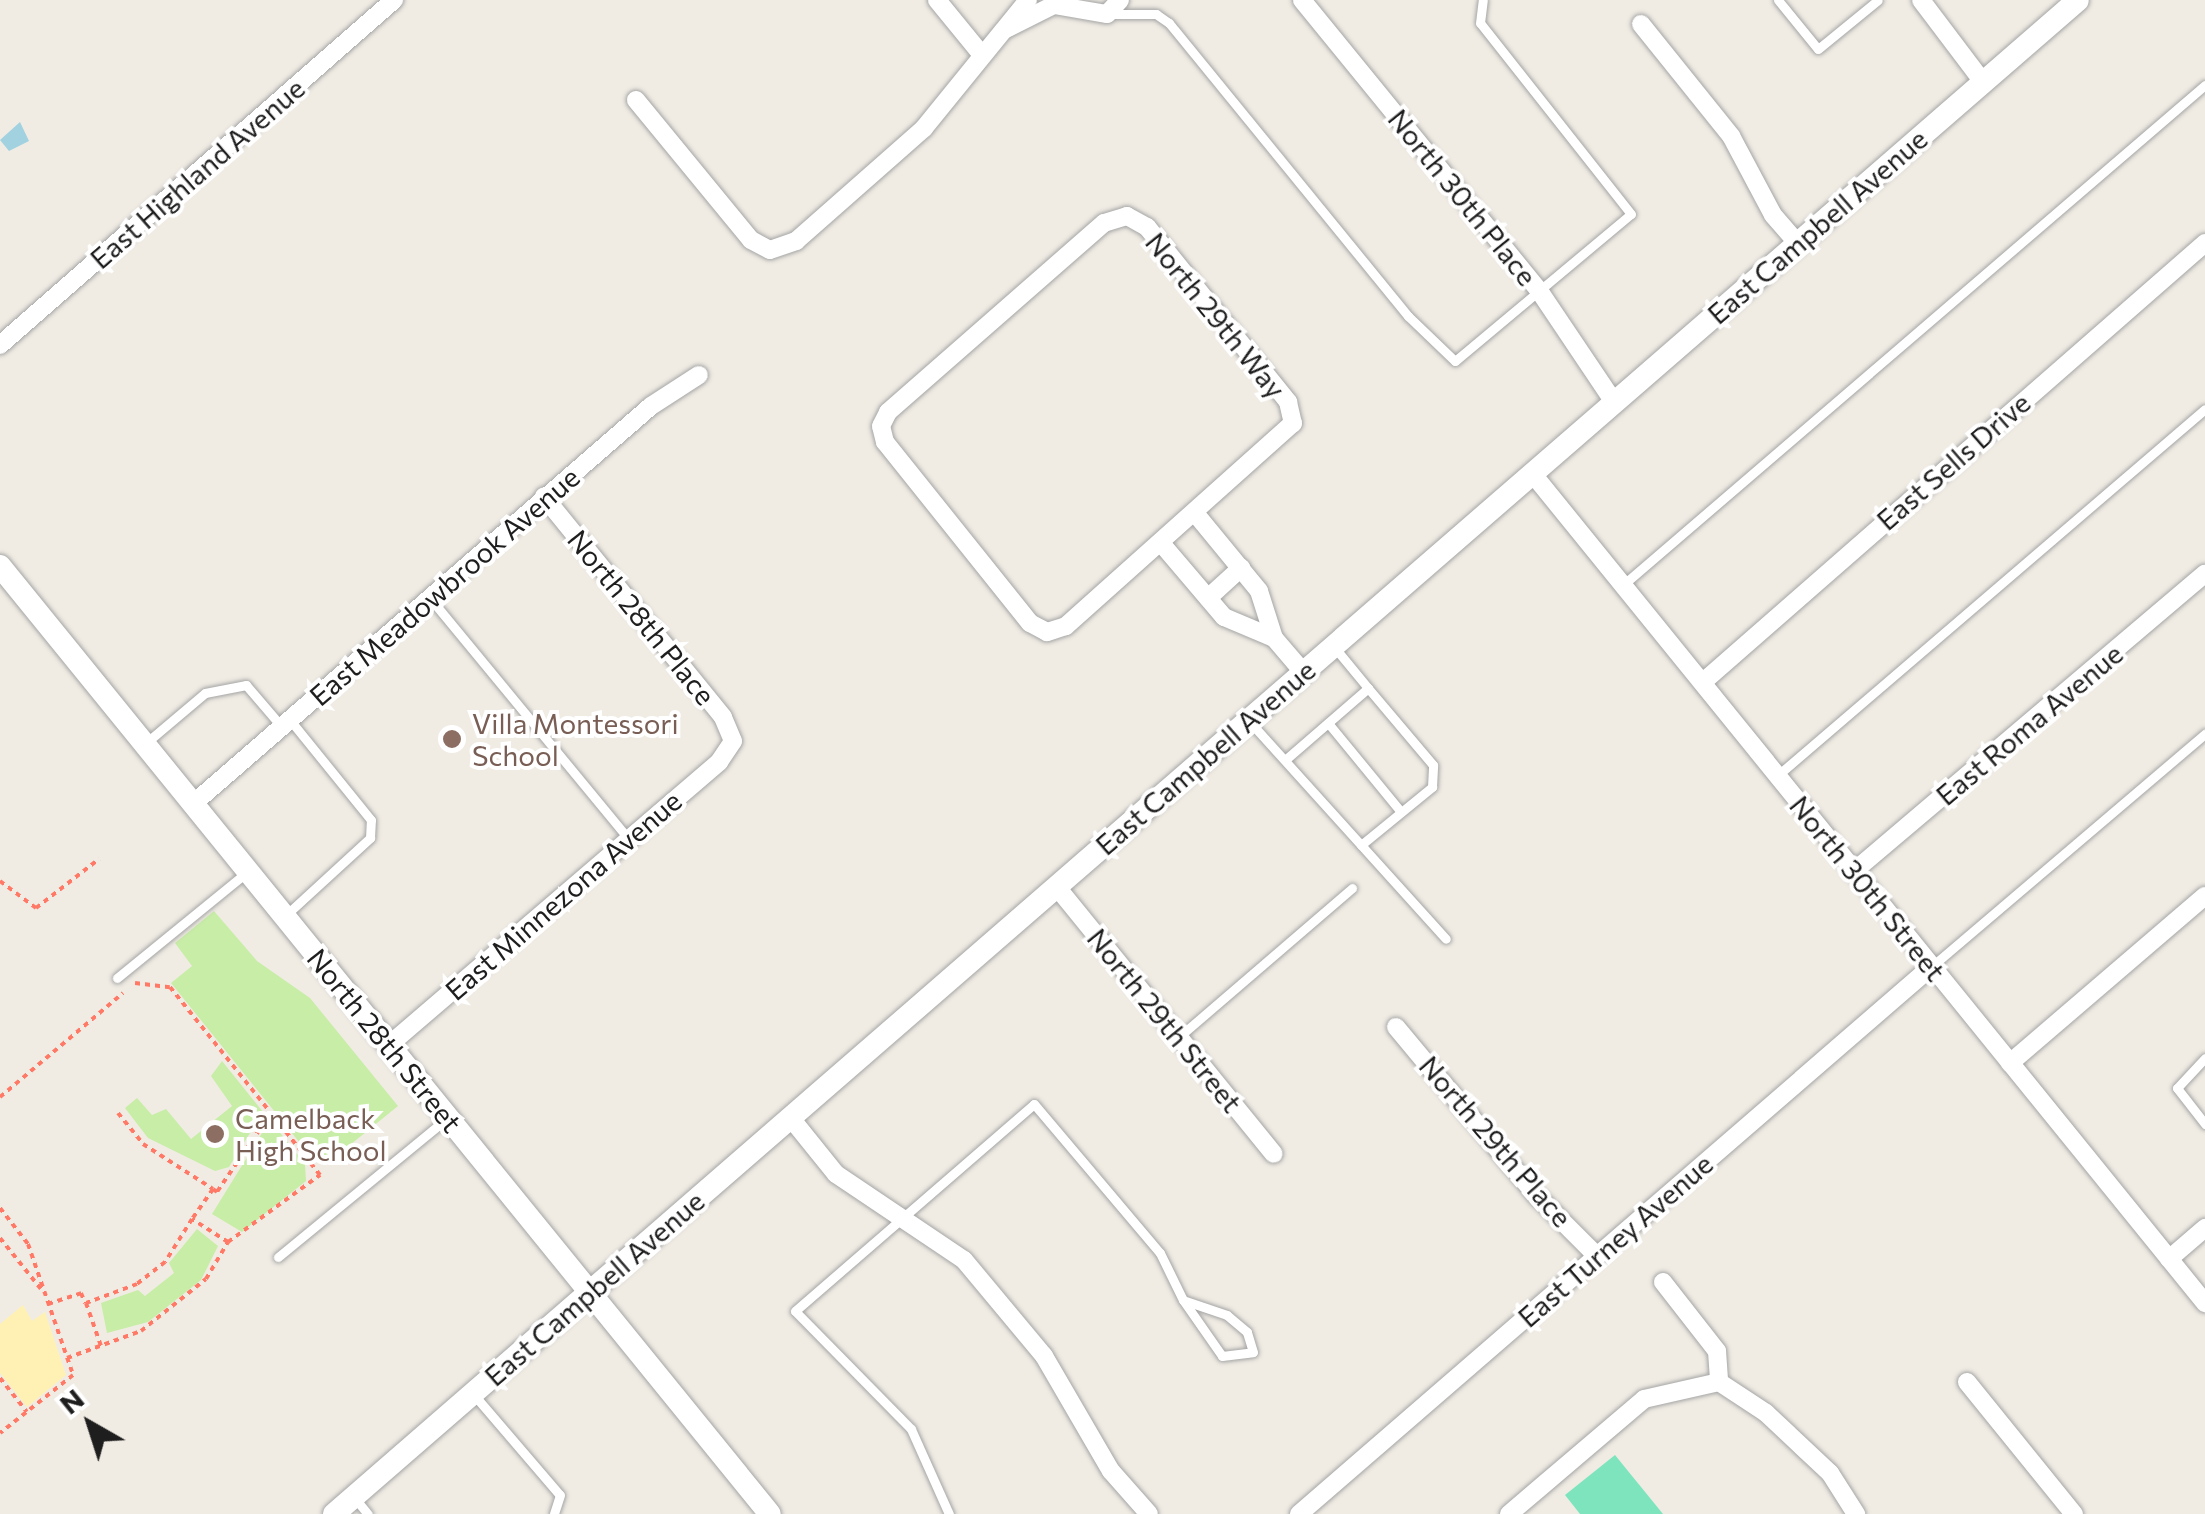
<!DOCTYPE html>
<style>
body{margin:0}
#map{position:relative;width:2205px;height:1514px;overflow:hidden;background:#f0ece4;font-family:Commissioner,sans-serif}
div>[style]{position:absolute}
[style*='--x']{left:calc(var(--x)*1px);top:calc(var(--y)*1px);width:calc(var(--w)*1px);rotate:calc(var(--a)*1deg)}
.grass>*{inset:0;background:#c8eda7}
.sand>*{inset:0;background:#fff1b3}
.pitch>*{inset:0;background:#7de4be}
.water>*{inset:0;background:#a2d1e0}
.path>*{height:4px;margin-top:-2px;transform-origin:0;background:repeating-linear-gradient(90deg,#ff7966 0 5px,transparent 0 10px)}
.roads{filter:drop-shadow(0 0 2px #a5a5a5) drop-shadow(0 0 2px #a5a5a5)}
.service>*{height:9px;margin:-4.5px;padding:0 4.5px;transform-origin:4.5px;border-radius:4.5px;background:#fff}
.minor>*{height:18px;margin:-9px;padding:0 9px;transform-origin:9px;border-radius:9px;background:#fff}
.tertiary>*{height:22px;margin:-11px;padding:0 11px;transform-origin:11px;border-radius:11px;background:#fff}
.dots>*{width:28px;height:28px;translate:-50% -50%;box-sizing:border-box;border:5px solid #fff;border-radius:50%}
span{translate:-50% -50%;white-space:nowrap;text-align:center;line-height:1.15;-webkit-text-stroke:8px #fff;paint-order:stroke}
.street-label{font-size:28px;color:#1e1e1e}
.education-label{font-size:28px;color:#785e54}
.left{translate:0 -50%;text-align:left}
.north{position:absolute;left:40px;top:1374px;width:100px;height:100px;-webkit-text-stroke:8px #fff;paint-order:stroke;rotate:321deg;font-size:28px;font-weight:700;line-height:40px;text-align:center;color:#1e1e1e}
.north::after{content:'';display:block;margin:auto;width:35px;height:45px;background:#1e1e1e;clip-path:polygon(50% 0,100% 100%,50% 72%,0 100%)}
</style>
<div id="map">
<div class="grass">
<i style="clip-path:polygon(214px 911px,257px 961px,310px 998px,398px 1106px,329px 1162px,312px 1158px,171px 983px,192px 966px,175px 943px)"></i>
<i style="clip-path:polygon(222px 1061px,263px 1112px,229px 1167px,215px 1171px,148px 1138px,125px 1108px,137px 1098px,152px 1115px,166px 1109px,191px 1139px,232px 1106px,211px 1076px)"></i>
<i style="clip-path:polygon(270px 1120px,305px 1164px,306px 1181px,242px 1232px,212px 1214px)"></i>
<i style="clip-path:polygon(197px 1229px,218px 1246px,201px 1280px,148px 1322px,107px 1333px,101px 1303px,138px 1290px,145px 1296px,174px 1273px,169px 1263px)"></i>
</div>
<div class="sand">
<i style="clip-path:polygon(23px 1305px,32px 1321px,45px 1312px,66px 1375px,27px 1407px,0 1373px,0 1324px)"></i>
</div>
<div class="pitch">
<i style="clip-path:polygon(1615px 1455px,1663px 1514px,1580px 1514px,1565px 1495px)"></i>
</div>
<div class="water">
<i style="clip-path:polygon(20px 122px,29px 141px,9px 151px,0 140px)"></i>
</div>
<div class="path">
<i style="--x:0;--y:881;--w:45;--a:36.9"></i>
<i style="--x:36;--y:908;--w:80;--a:-37.9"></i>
<i style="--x:135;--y:983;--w:35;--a:7"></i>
<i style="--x:170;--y:987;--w:161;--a:51.3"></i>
<i style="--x:271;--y:1113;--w:96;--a:124.4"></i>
<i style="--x:217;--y:1192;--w:5;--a:-143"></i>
<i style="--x:0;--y:1097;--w:161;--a:-40.2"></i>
<i style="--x:118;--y:1113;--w:40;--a:51"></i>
<i style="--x:143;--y:1144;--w:83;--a:32.7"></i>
<i style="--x:213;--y:1189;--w:37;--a:125"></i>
<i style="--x:0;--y:1208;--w:46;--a:52.1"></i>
<i style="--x:28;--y:1244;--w:139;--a:71"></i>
<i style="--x:73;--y:1375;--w:93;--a:141.5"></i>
<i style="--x:0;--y:1238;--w:65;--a:51.2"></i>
<i style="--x:228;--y:1242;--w:114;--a:-36.1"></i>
<i style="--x:320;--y:1175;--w:79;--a:-128.3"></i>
<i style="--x:48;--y:1304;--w:35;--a:-18"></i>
<i style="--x:81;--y:1293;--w:11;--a:68"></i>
<i style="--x:67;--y:1358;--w:79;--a:-20"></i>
<i style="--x:141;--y:1331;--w:83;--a:-38.7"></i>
<i style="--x:206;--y:1279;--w:43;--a:-59.3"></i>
<i style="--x:228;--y:1242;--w:43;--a:-147.4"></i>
<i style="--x:192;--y:1219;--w:51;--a:122.1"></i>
<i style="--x:165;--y:1262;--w:36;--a:142"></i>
<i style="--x:137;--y:1284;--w:54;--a:159.6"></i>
<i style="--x:86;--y:1303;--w:46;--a:70.8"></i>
<i style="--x:0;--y:1378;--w:43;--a:51.5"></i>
</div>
<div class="roads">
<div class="service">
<i style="--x:1778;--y:0;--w:63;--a:50.8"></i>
<i style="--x:1818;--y:49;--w:77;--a:-39.2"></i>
<i style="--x:1111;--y:14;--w:45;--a:0"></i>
<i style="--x:1156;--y:14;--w:16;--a:35"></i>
<i style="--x:1169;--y:23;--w:378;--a:50.8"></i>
<i style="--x:1408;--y:316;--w:65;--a:43.8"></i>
<i style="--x:1455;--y:361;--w:229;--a:-39.9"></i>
<i style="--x:1631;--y:214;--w:243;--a:-128.3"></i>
<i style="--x:1480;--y:23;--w:23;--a:-83"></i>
<i style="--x:1624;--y:584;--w:766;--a:-40.66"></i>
<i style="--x:430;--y:598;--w:313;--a:50.5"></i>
<i style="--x:1250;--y:722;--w:292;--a:47.9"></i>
<i style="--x:1328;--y:723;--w:115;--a:50.6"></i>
<i style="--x:147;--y:742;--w:76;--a:-40.2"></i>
<i style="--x:205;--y:693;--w:42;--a:-11"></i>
<i style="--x:246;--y:685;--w:55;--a:49.4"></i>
<i style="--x:1285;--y:760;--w:110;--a:-40.9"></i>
<i style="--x:1368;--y:688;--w:52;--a:-129.5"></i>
<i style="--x:1778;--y:775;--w:562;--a:-40.6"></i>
<i style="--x:1361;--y:845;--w:92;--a:-39.2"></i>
<i style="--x:1432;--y:787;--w:22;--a:-87"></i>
<i style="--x:1433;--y:765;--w:101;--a:-130.2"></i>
<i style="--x:287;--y:914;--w:113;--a:-42.5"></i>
<i style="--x:370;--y:838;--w:18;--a:-87"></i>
<i style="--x:371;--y:820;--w:129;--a:-129"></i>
<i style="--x:1931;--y:967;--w:360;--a:-40.4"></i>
<i style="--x:117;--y:978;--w:168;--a:-39.2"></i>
<i style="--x:1180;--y:1036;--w:227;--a:-40.7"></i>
<i style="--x:2205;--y:1058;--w:41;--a:133"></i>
<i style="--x:2177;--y:1088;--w:46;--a:52.1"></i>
<i style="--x:278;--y:1257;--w:217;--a:-39.4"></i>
<i style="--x:475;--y:1396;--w:130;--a:49.4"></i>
<i style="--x:560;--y:1495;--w:20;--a:108"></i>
<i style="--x:354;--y:1497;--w:22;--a:51"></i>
<i style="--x:949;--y:1514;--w:93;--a:-114.1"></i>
<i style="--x:911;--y:1429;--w:165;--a:-134.5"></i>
<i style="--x:795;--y:1311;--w:316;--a:-40.9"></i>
<i style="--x:1034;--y:1104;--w:195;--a:49.8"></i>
<i style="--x:1160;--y:1253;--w:52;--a:63.9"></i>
<i style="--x:1183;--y:1300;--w:68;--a:55.1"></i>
<i style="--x:1222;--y:1356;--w:31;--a:-7"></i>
<i style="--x:1253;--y:1352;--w:21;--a:-107"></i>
<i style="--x:1247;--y:1332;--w:26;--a:-140"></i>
<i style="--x:1227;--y:1315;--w:46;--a:-161.2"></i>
</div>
<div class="minor">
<i style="--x:937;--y:0;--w:71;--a:50.7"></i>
<i style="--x:1302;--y:0;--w:377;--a:50.8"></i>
<i style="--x:1540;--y:292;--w:133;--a:56.1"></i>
<i style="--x:1921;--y:0;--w:103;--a:52.9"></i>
<i style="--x:1641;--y:24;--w:144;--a:51.2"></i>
<i style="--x:1731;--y:136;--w:89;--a:62"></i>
<i style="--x:1773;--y:215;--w:37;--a:49"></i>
<i style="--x:1006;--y:29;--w:54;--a:-26.6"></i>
<i style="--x:1054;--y:5;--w:54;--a:9.6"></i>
<i style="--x:1107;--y:14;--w:19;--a:-47"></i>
<i style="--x:636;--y:100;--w:181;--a:50.6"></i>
<i style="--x:751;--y:240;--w:21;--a:28"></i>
<i style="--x:770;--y:250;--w:28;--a:-19"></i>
<i style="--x:796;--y:241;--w:171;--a:-41.4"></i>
<i style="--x:924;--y:128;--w:165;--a:-50.9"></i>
<i style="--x:1127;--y:216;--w:23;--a:29"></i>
<i style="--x:1147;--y:227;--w:225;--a:51.1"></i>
<i style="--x:1288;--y:402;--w:22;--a:77"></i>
<i style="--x:1293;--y:423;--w:305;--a:138.2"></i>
<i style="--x:1066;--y:626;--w:20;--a:162"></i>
<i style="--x:1047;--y:632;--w:19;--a:-152"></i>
<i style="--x:1030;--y:623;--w:232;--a:-128.7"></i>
<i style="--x:885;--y:442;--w:16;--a:-104"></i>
<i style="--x:881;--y:426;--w:16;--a:-63"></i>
<i style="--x:888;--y:412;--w:287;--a:-41.2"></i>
<i style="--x:1104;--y:223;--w:24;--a:-17"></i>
<i style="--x:0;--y:345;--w:524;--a:-41.21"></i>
<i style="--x:1532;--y:473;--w:1069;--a:50.96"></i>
<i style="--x:1195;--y:513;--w:101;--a:50.6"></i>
<i style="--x:1259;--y:591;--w:49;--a:72.3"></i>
<i style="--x:1274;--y:638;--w:45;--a:49.5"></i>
<i style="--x:1161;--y:543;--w:97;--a:49.6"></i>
<i style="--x:1224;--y:617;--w:54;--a:22.8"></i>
<i style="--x:1208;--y:598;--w:45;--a:-42.3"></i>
<i style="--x:1703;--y:682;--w:667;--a:-41.17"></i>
<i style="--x:194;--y:803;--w:605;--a:-40.98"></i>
<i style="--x:651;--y:406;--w:57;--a:-32.9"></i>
<i style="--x:1853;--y:872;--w:461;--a:-40.3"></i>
<i style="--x:1056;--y:886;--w:345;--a:50.9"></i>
<i style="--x:1396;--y:1027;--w:220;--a:50.2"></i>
<i style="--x:1537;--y:1196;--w:83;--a:45"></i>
<i style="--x:389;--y:1045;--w:435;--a:-40.6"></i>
<i style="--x:719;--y:762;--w:25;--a:-56"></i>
<i style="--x:733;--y:741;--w:26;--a:-113"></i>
<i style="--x:723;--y:717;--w:284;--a:-129.1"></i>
<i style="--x:2010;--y:1063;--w:257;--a:-40.6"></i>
<i style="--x:790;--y:1117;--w:73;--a:51.1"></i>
<i style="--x:836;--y:1174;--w:154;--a:33.9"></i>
<i style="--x:964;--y:1260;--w:125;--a:50.2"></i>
<i style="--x:1044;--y:1356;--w:133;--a:59.8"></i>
<i style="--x:1111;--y:1471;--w:57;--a:48.5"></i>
<i style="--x:2169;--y:1259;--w:48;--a:-40.7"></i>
<i style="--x:1663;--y:1282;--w:88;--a:52"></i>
<i style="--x:1717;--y:1351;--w:31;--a:86"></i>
<i style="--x:1719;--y:1382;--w:56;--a:33.4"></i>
<i style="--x:1766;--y:1413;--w:88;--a:43.2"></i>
<i style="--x:1830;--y:1473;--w:49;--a:57.6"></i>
<i style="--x:1967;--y:1382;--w:170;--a:51"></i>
<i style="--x:1299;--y:1514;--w:836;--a:-40.88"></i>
<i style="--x:1509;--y:1514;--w:177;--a:-40.4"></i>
<i style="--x:1644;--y:1399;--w:77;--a:-12.8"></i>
</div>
<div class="tertiary">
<i style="--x:0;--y:566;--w:1221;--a:50.92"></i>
<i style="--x:334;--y:1514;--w:2309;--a:-40.96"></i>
</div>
</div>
<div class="dots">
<i style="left:452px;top:739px;background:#8d6e63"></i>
<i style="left:215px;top:1134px;background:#8d6e63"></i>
</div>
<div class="street-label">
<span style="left:197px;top:173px;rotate:-41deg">East Highland Avenue</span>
<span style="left:1463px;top:197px;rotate:51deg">North 30th Place</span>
<span style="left:1817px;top:226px;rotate:-41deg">East Campbell Avenue</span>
<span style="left:1216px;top:315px;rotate:51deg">North 29th Way</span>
<span style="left:1953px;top:461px;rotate:-41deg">East Sells Drive</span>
<span style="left:444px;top:586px;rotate:-41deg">East Meadowbrook Avenue</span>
<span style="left:642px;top:617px;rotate:51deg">North 28th Place</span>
<span style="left:2029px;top:724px;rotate:-40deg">East Roma Avenue</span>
<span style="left:1205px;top:757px;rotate:-41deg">East Campbell Avenue</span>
<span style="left:1868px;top:888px;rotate:51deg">North 30th Street</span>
<span style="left:563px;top:895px;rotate:-41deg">East Minnezona Avenue</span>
<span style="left:1165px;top:1020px;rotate:51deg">North 29th Street</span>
<span style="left:385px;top:1040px;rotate:51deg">North 28th Street</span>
<span style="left:1496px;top:1141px;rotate:49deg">North 29th Place</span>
<span style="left:1615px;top:1240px;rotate:-41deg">East Turney Avenue</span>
<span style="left:594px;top:1288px;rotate:-41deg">East Campbell Avenue</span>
</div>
<div class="education-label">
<span class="left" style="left:472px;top:739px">Villa Montessori<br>School</span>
<span class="left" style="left:235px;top:1134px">Camelback<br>High School</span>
</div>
<div class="north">N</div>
</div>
